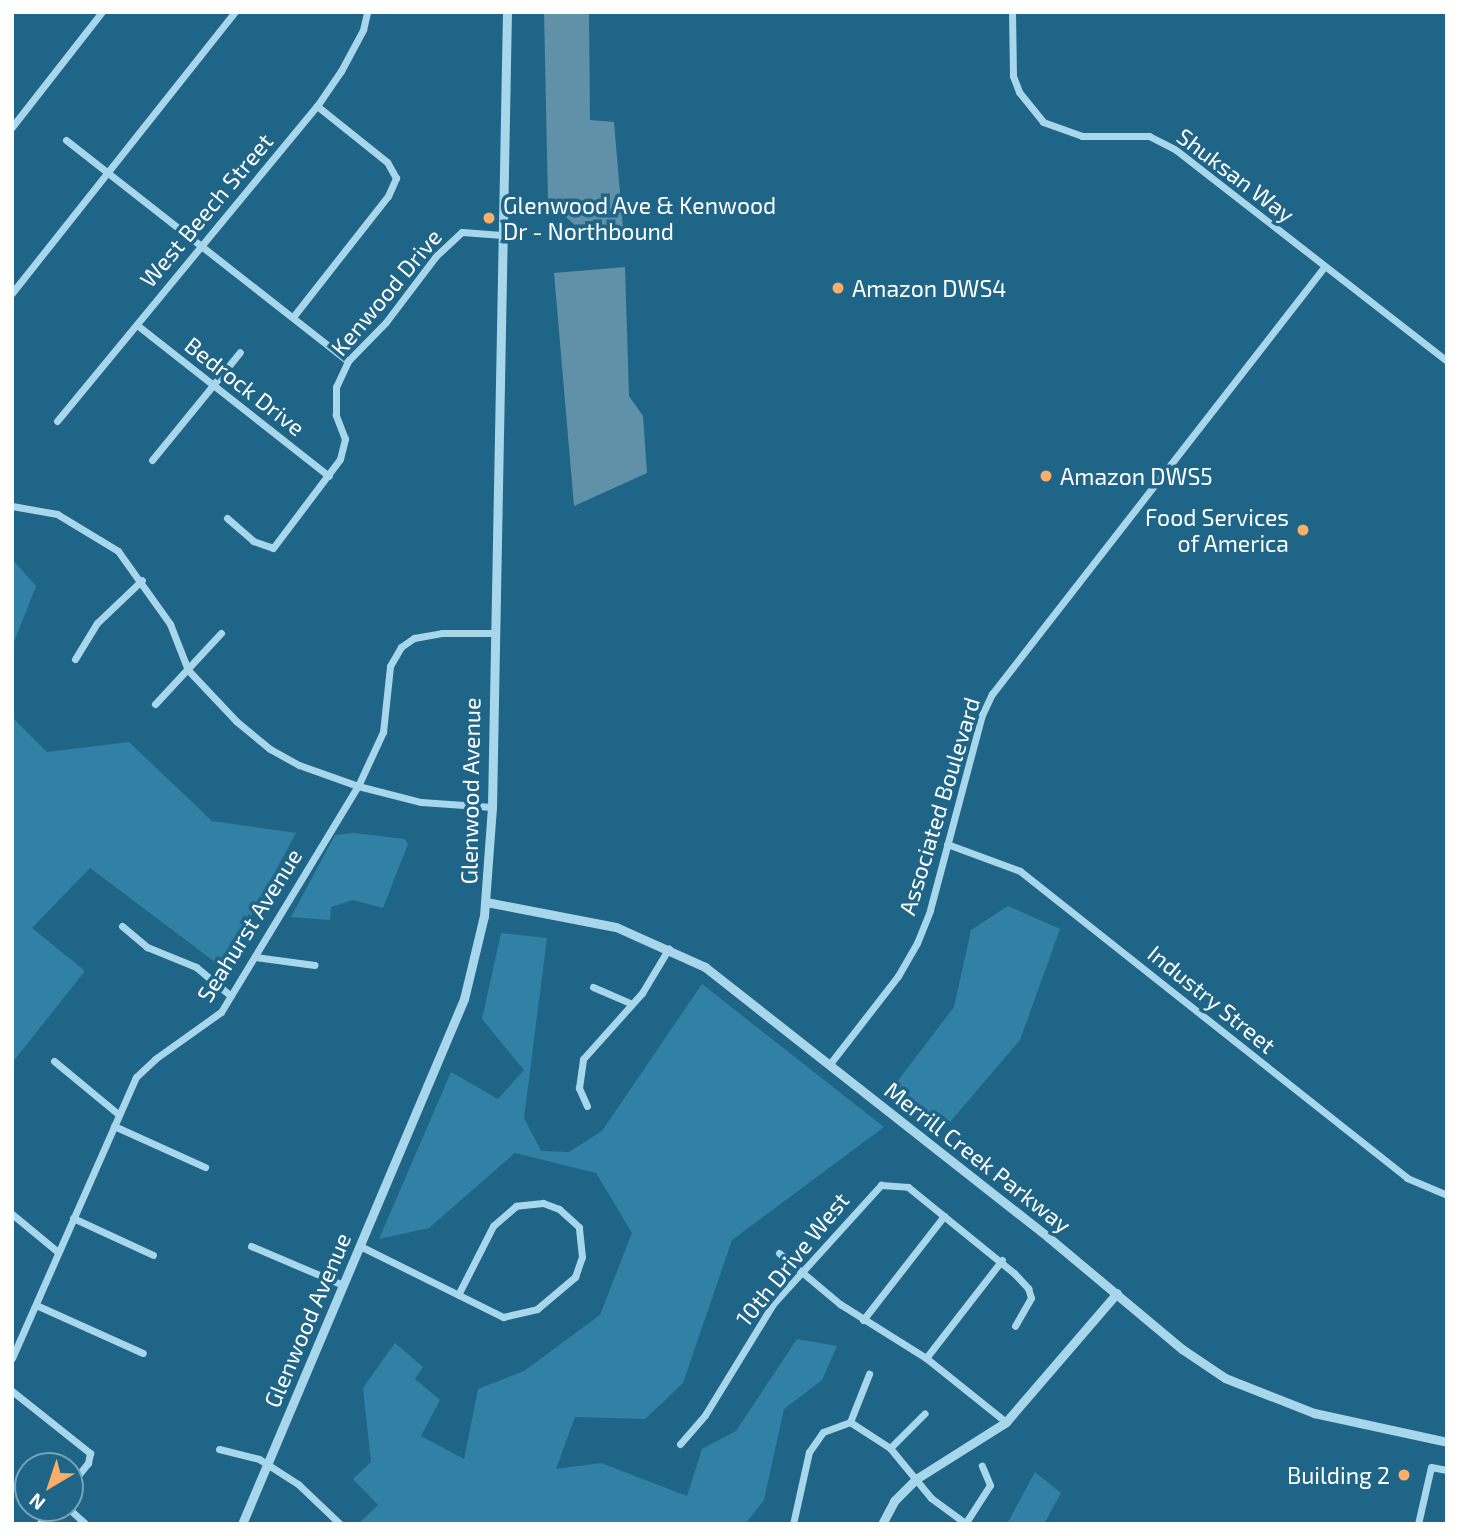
<!DOCTYPE html>
<style>
body{margin:0}
#map{position:relative;width:1459px;height:1536px;overflow:hidden;background:#1e6588;font-family:"Exo 2",sans-serif}
div>[style]{position:absolute}
[style*='--x']{left:calc(var(--x)*1px);top:calc(var(--y)*1px);width:calc(var(--w)*1px);rotate:calc(var(--a)*1deg)}
.green>*{inset:0;background:#3181a6}
.water>*{inset:0;background:#6091a9}
.minor>*{height:7px;margin:-3.5px;padding:0 3.5px;transform-origin:3.5px;border-radius:3.5px;background:#a8d6eb}
.tertiary>*{height:9px;margin:-4.5px;padding:0 4.5px;transform-origin:4.5px;border-radius:4.5px;background:#a8d6eb}
.dots>*{width:19px;height:19px;translate:-50% -50%;box-sizing:border-box;border:4px solid #1e6588;border-radius:50%}
span{translate:-50% -50%;white-space:nowrap;text-align:center;line-height:1.15;-webkit-text-stroke:7px #1e6588;paint-order:stroke}
.street-label{font-size:23px;color:#fff}
.poi-label{font-size:23px;color:#fff}
.left{translate:0 -50%;text-align:left}
.right{translate:-100% -50%;text-align:right}
.frame{position:absolute;inset:0;border:14px solid #fff;pointer-events:none}
.north{position:absolute;left:14px;top:1452px;width:70px;height:70px;box-sizing:border-box;background:#1e6588;border:2px solid #78a3b8;border-radius:50%;rotate:219deg;font-size:19px;font-weight:700;line-height:28px;text-align:center;color:#fff}
.north::after{content:'';display:block;margin:auto;width:24px;height:32px;background:#faae67;clip-path:polygon(50% 0,100% 100%,50% 72%,0 100%)}
</style>
<div id="map">
<div class="green">
<i style="clip-path:polygon(12px 559px,36px 586px,12px 647px)"></i>
<i style="clip-path:polygon(12px 717px,47px 752px,129px 742px,212px 821px,296px 833px,223px 968px,90px 868px,32px 928px,85px 971px,12px 1063px)"></i>
<i style="clip-path:polygon(354px 833px,405px 839px,408px 844px,383px 908px,353px 900px,331px 907px,330px 920px,291px 917px,335px 835px)"></i>
<i style="clip-path:polygon(1008px 906px,1060px 929px,1020px 1040px,939px 1135px,887px 1095px,954px 1007px,971px 930px)"></i>
<i style="clip-path:polygon(501px 933px,547px 938px,524px 1118px,541px 1151px,569px 1152px,602px 1131px,702px 984px,884px 1127px,732px 1240px,683px 1383px,645px 1419px,575px 1417px,556px 1469px,601px 1463px,687px 1496px,702px 1449px,736px 1431px,797px 1339px,837px 1346px,822px 1380px,784px 1409px,764px 1500px,745px 1524px,358px 1524px,378px 1505px,353px 1479px,371px 1462px,363px 1388px,395px 1343px,423px 1367px,415px 1379px,440px 1400px,421px 1436px,464px 1459px,478px 1389px,524px 1371px,600px 1315px,632px 1233px,596px 1173px,515px 1153px,429px 1228px,379px 1239px,451px 1072px,498px 1099px,524px 1070px,482px 1019px)"></i>
<i style="clip-path:polygon(1035px 1472px,1061px 1493px,1044px 1524px,1007px 1524px)"></i>
</div>
<div class="water">
<i style="clip-path:polygon(544px 12px,589px 12px,590px 120px,614px 122px,623px 228px,576px 226px,548px 201px)"></i>
<i style="clip-path:polygon(625px 267px,629px 396px,643px 416px,647px 473px,574px 506px,554px 273px)"></i>
</div>
<div class="minor">
<i style="--x:1012;--y:12;--w:64;--a:89.1"></i>
<i style="--x:1013;--y:76;--w:17;--a:69"></i>
<i style="--x:1019;--y:92;--w:38;--a:51"></i>
<i style="--x:1043;--y:122;--w:41;--a:19.7"></i>
<i style="--x:1082;--y:136;--w:67;--a:0"></i>
<i style="--x:1149;--y:136;--w:30;--a:27"></i>
<i style="--x:1176;--y:150;--w:343;--a:37.9"></i>
<i style="--x:12;--y:127;--w:146;--a:-52"></i>
<i style="--x:66;--y:140;--w:358;--a:38.1"></i>
<i style="--x:12;--y:293;--w:359;--a:-51.6"></i>
<i style="--x:293;--y:317;--w:154;--a:-51.9"></i>
<i style="--x:388;--y:196;--w:20;--a:-66"></i>
<i style="--x:396;--y:178;--w:18;--a:-119"></i>
<i style="--x:387;--y:162;--w:90;--a:-141.3"></i>
<i style="--x:137;--y:325;--w:244;--a:38.2"></i>
<i style="--x:57;--y:421;--w:408;--a:-50.5"></i>
<i style="--x:317;--y:106;--w:42;--a:-55.6"></i>
<i style="--x:341;--y:71;--w:47;--a:-61.8"></i>
<i style="--x:363;--y:30;--w:18;--a:-77"></i>
<i style="--x:152;--y:460;--w:139;--a:-50.8"></i>
<i style="--x:12;--y:506;--w:46;--a:10.1"></i>
<i style="--x:57;--y:514;--w:71;--a:31.2"></i>
<i style="--x:118;--y:551;--w:90;--a:54.5"></i>
<i style="--x:170;--y:624;--w:49;--a:68.6"></i>
<i style="--x:188;--y:670;--w:70;--a:46.7"></i>
<i style="--x:236;--y:721;--w:44;--a:39.5"></i>
<i style="--x:270;--y:749;--w:33;--a:29"></i>
<i style="--x:299;--y:765;--w:63;--a:19.6"></i>
<i style="--x:358;--y:786;--w:65;--a:14.3"></i>
<i style="--x:421;--y:802;--w:71;--a:4"></i>
<i style="--x:227;--y:518;--w:35;--a:41"></i>
<i style="--x:253;--y:541;--w:21;--a:19"></i>
<i style="--x:273;--y:548;--w:111;--a:-53"></i>
<i style="--x:340;--y:459;--w:21;--a:-76"></i>
<i style="--x:345;--y:439;--w:26;--a:-111"></i>
<i style="--x:336;--y:415;--w:28;--a:-90"></i>
<i style="--x:336;--y:387;--w:29;--a:-65"></i>
<i style="--x:348;--y:361;--w:54;--a:-45.7"></i>
<i style="--x:386;--y:322;--w:83;--a:-52.9"></i>
<i style="--x:436;--y:256;--w:35;--a:-43"></i>
<i style="--x:462;--y:232;--w:40;--a:4.3"></i>
<i style="--x:75;--y:659;--w:42;--a:-58.6"></i>
<i style="--x:97;--y:623;--w:62;--a:-43.7"></i>
<i style="--x:155;--y:704;--w:97;--a:-47.1"></i>
<i style="--x:947;--y:844;--w:78;--a:20.3"></i>
<i style="--x:1020;--y:871;--w:494;--a:38.4"></i>
<i style="--x:1407;--y:1178;--w:43;--a:23"></i>
<i style="--x:122;--y:926;--w:33;--a:40"></i>
<i style="--x:147;--y:947;--w:53;--a:22.2"></i>
<i style="--x:196;--y:967;--w:45;--a:39.6"></i>
<i style="--x:255;--y:957;--w:60;--a:7.7"></i>
<i style="--x:593;--y:987;--w:40;--a:23.4"></i>
<i style="--x:54;--y:1061;--w:83;--a:39.6"></i>
<i style="--x:829;--y:1065;--w:113;--a:-52.2"></i>
<i style="--x:898;--y:976;--w:38;--a:-60"></i>
<i style="--x:917;--y:943;--w:35;--a:-68"></i>
<i style="--x:930;--y:910;--w:202;--a:-75.1"></i>
<i style="--x:982;--y:715;--w:23;--a:-65"></i>
<i style="--x:992;--y:694;--w:542;--a:-52.12"></i>
<i style="--x:587;--y:1106;--w:20;--a:-114"></i>
<i style="--x:579;--y:1088;--w:29;--a:-82"></i>
<i style="--x:583;--y:1059;--w:89;--a:-48.2"></i>
<i style="--x:642;--y:993;--w:52;--a:-59"></i>
<i style="--x:114;--y:1126;--w:100;--a:24.3"></i>
<i style="--x:12;--y:1214;--w:60;--a:39.6"></i>
<i style="--x:73;--y:1218;--w:88;--a:24.8"></i>
<i style="--x:251;--y:1246;--w:100;--a:23"></i>
<i style="--x:360;--y:1246;--w:160;--a:26.4"></i>
<i style="--x:503;--y:1317;--w:35;--a:-13"></i>
<i style="--x:537;--y:1309;--w:50;--a:-40.1"></i>
<i style="--x:575;--y:1277;--w:21;--a:-71"></i>
<i style="--x:582;--y:1257;--w:30;--a:-96"></i>
<i style="--x:579;--y:1227;--w:27;--a:-138"></i>
<i style="--x:559;--y:1209;--w:17;--a:-159"></i>
<i style="--x:543;--y:1203;--w:27;--a:174"></i>
<i style="--x:516;--y:1206;--w:30;--a:139"></i>
<i style="--x:493;--y:1226;--w:77;--a:116.9"></i>
<i style="--x:779;--y:1253;--w:80;--a:39.9"></i>
<i style="--x:840;--y:1304;--w:102;--a:32.1"></i>
<i style="--x:926;--y:1358;--w:102;--a:38.7"></i>
<i style="--x:36;--y:1305;--w:117;--a:24.2"></i>
<i style="--x:863;--y:1320;--w:132;--a:-52.1"></i>
<i style="--x:12;--y:1358;--w:307;--a:-66.2"></i>
<i style="--x:136;--y:1077;--w:26;--a:-43"></i>
<i style="--x:155;--y:1059;--w:81;--a:-35.5"></i>
<i style="--x:221;--y:1012;--w:264;--a:-58.8"></i>
<i style="--x:358;--y:786;--w:60;--a:-65.2"></i>
<i style="--x:383;--y:732;--w:66;--a:-83.9"></i>
<i style="--x:390;--y:666;--w:22;--a:-60"></i>
<i style="--x:401;--y:647;--w:16;--a:-35"></i>
<i style="--x:414;--y:638;--w:28;--a:-10"></i>
<i style="--x:442;--y:633;--w:50;--a:0"></i>
<i style="--x:926;--y:1358;--w:124;--a:-52.2"></i>
<i style="--x:12;--y:1391;--w:100;--a:38.5"></i>
<i style="--x:90;--y:1453;--w:10;--a:101"></i>
<i style="--x:88;--y:1463;--w:28;--a:129"></i>
<i style="--x:850;--y:1422;--w:48;--a:33"></i>
<i style="--x:890;--y:1448;--w:65;--a:50.6"></i>
<i style="--x:931;--y:1498;--w:42;--a:36.3"></i>
<i style="--x:680;--y:1444;--w:38;--a:-49"></i>
<i style="--x:705;--y:1415;--w:130;--a:-58.5"></i>
<i style="--x:773;--y:1304;--w:161;--a:-47.8"></i>
<i style="--x:881;--y:1185;--w:27;--a:4"></i>
<i style="--x:908;--y:1187;--w:136;--a:39.1"></i>
<i style="--x:1014;--y:1273;--w:21;--a:47"></i>
<i style="--x:1028;--y:1288;--w:10;--a:73"></i>
<i style="--x:1031;--y:1298;--w:32;--a:120"></i>
<i style="--x:890;--y:1448;--w:49;--a:-45"></i>
<i style="--x:219;--y:1449;--w:41;--a:14"></i>
<i style="--x:259;--y:1459;--w:46;--a:32.7"></i>
<i style="--x:298;--y:1484;--w:58;--a:43.6"></i>
<i style="--x:68;--y:1508;--w:24;--a:42"></i>
<i style="--x:39;--y:1524;--w:20;--a:-53"></i>
<i style="--x:793;--y:1524;--w:74;--a:-77.5"></i>
<i style="--x:809;--y:1452;--w:24;--a:-55"></i>
<i style="--x:823;--y:1432;--w:29;--a:-20"></i>
<i style="--x:850;--y:1422;--w:52;--a:-68.4"></i>
<i style="--x:965;--y:1524;--w:46;--a:-57.3"></i>
<i style="--x:990;--y:1485;--w:21;--a:-113"></i>
<i style="--x:1418;--y:1524;--w:58;--a:-77.2"></i>
<i style="--x:1431;--y:1467;--w:16;--a:11"></i>
</div>
<div class="tertiary">
<i style="--x:486;--y:902;--w:132;--a:10.9"></i>
<i style="--x:616;--y:927;--w:98;--a:24.2"></i>
<i style="--x:705;--y:967;--w:437;--a:38.2"></i>
<i style="--x:1048;--y:1237;--w:175;--a:39.9"></i>
<i style="--x:1182;--y:1349;--w:52;--a:34"></i>
<i style="--x:1225;--y:1378;--w:96;--a:21.5"></i>
<i style="--x:1314;--y:1413;--w:136;--a:12.3"></i>
<i style="--x:242;--y:1524;--w:570;--a:-67.08"></i>
<i style="--x:464;--y:999;--w:85;--a:-76.5"></i>
<i style="--x:484;--y:916;--w:109;--a:-85.8"></i>
<i style="--x:492;--y:807;--w:795;--a:-88.92"></i>
<i style="--x:882;--y:1524;--w:26;--a:-62"></i>
<i style="--x:894;--y:1501;--w:31;--a:-45"></i>
<i style="--x:916;--y:1479;--w:107;--a:-32.3"></i>
<i style="--x:1006;--y:1422;--w:170;--a:-49.3"></i>
</div>
<div class="dots">
<i style="left:489px;top:218px;background:#faae67"></i>
<i style="left:838px;top:288px;background:#faae67"></i>
<i style="left:1046px;top:476px;background:#faae67"></i>
<i style="left:1303px;top:530px;background:#faae67"></i>
<i style="left:1404px;top:1475px;background:#faae67"></i>
</div>
<div class="street-label">
<span style="left:1236px;top:175px;rotate:37deg">Shuksan Way</span>
<span style="left:206px;top:210px;rotate:-50deg">West Beech Street</span>
<span style="left:386px;top:292px;rotate:-50deg">Kenwood Drive</span>
<span style="left:245px;top:386px;rotate:38deg">Bedrock Drive</span>
<span style="left:470px;top:791px;rotate:-89deg">Glenwood Avenue</span>
<span style="left:939px;top:806px;rotate:-73deg">Associated Boulevard</span>
<span style="left:249px;top:925px;rotate:-58deg">Seahurst Avenue</span>
<span style="left:1212px;top:999px;rotate:39deg">Industry Street</span>
<span style="left:978px;top:1157px;rotate:38deg">Merrill Creek Parkway</span>
<span style="left:792px;top:1259px;rotate:-51deg">10th Drive West</span>
<span style="left:307px;top:1320px;rotate:-67deg">Glenwood Avenue</span>
</div>
<div class="poi-label">
<span class="left" style="left:503px;top:218px">Glenwood Ave &amp; Kenwood<br>Dr - Northbound</span>
<span class="left" style="left:852px;top:288px">Amazon DWS4</span>
<span class="left" style="left:1060px;top:476px">Amazon DWS5</span>
<span class="right" style="left:1289px;top:530px">Food Services<br>of America</span>
<span class="right" style="left:1390px;top:1475px">Building 2</span>
</div>
<div class="frame"></div>
<div class="north">N</div>
</div>
